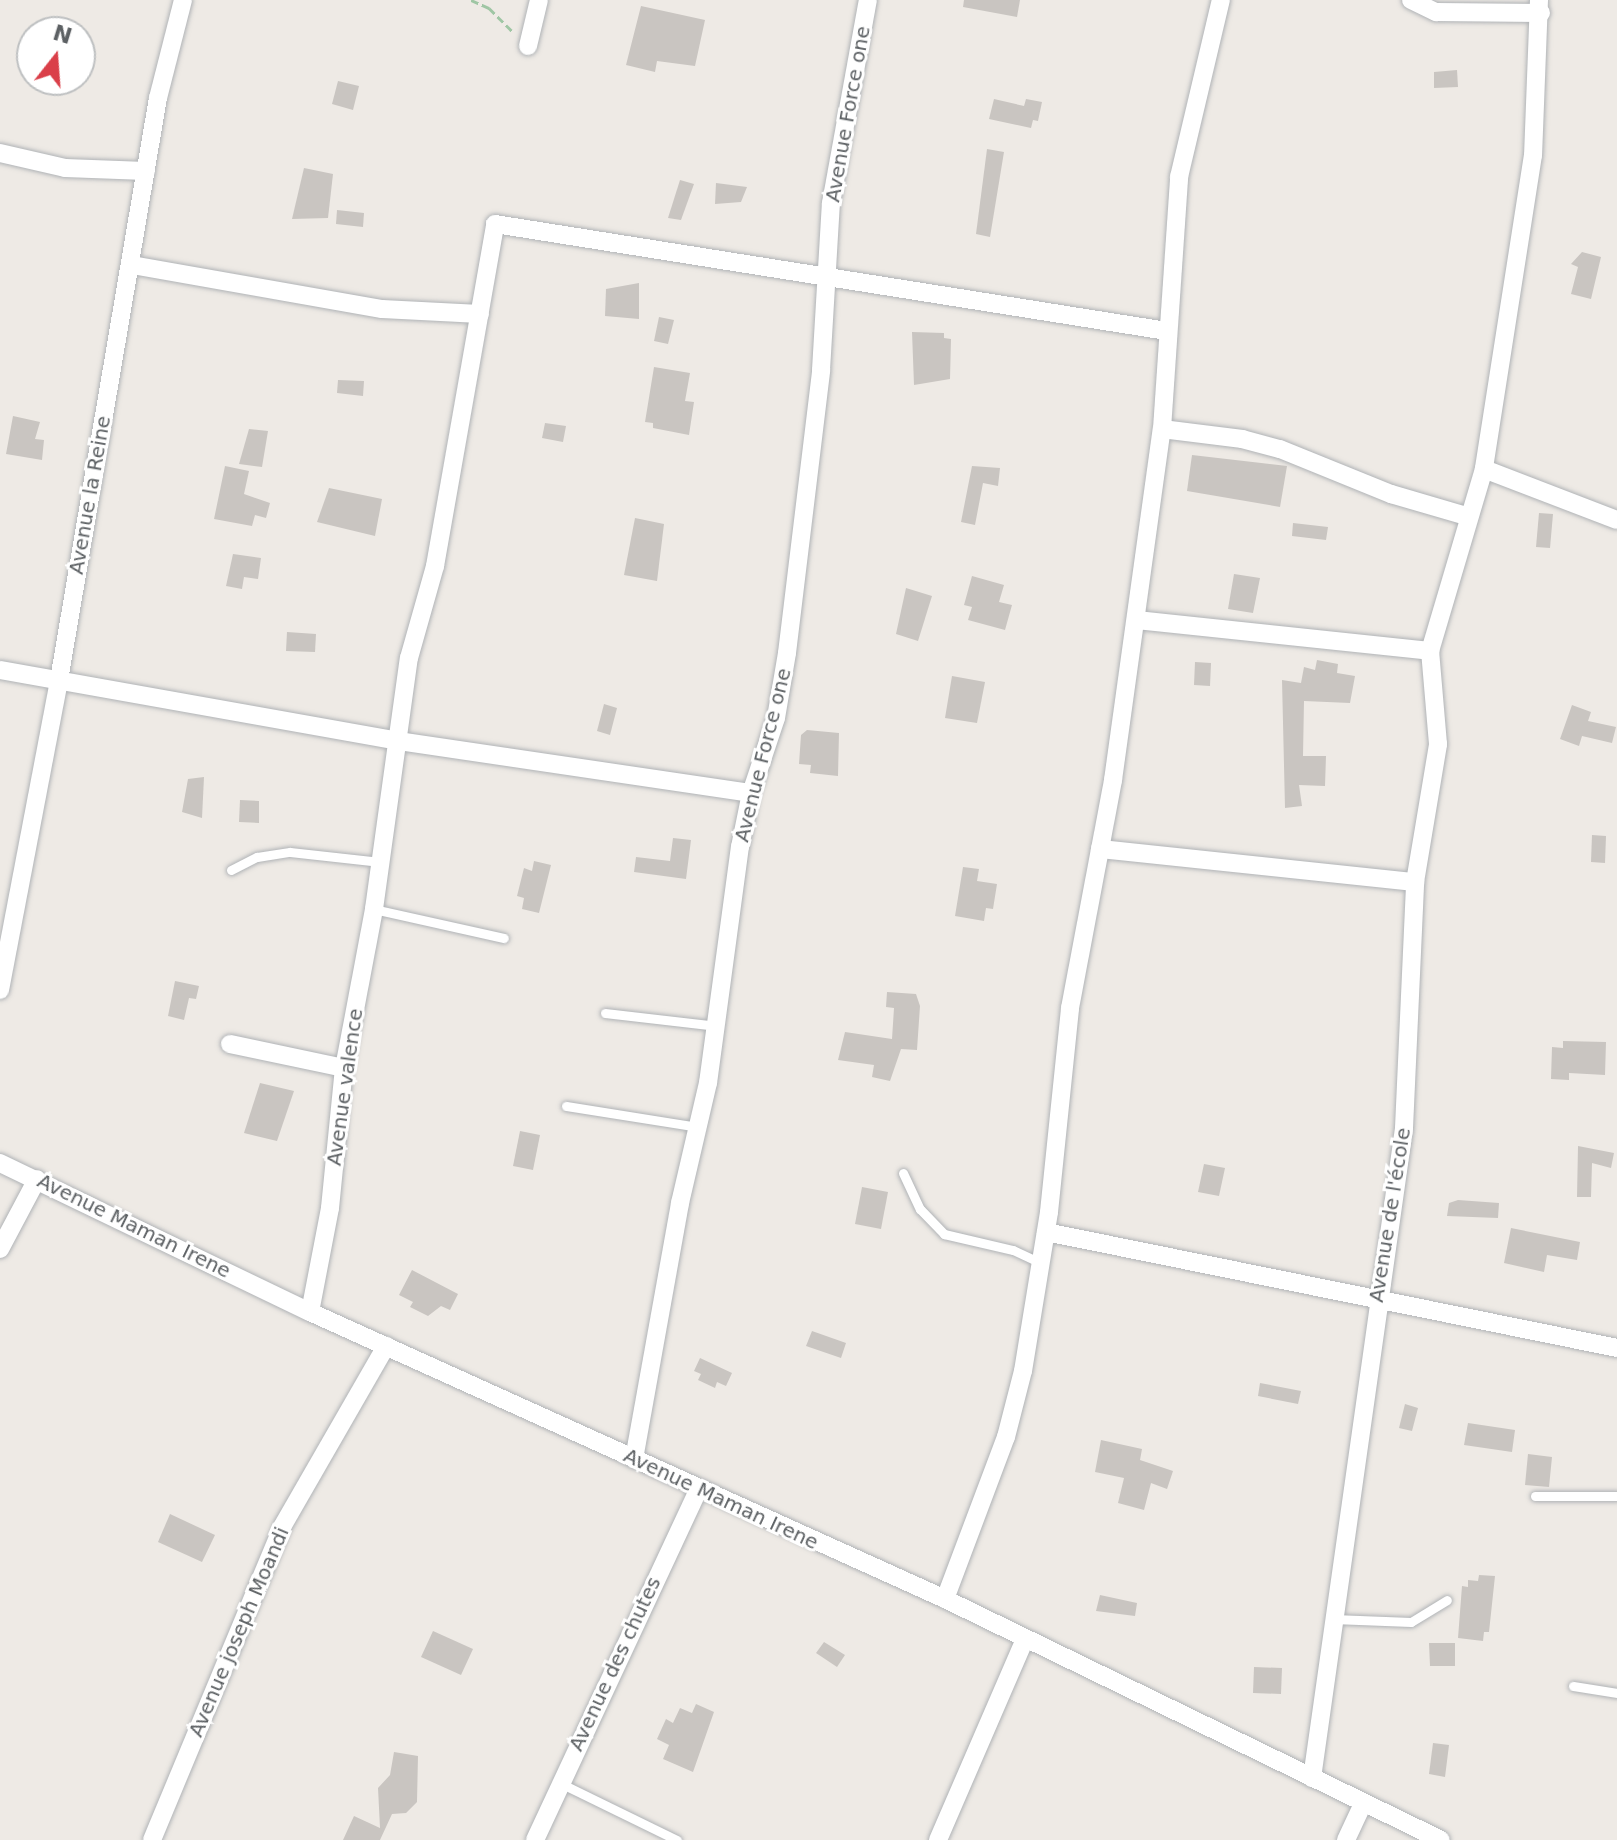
<!DOCTYPE html>
<meta charset="utf-8">
<style>
body{margin:0}
#map{position:relative;width:1617px;height:1840px;overflow:hidden;background:#eeeae5;font-family:"DejaVu Sans",sans-serif}
div>[style]{position:absolute}
[style*='--x']{left:calc(var(--x)*1px);top:calc(var(--y)*1px);width:calc(var(--w)*1px);rotate:calc(var(--a)*1deg)}
.building>*{inset:0;background:#c9c5c1}
.path>*{height:3px;margin-top:-1.5px;transform-origin:0;background:repeating-linear-gradient(90deg,#9fc6a4 0 8px,transparent 0 12px)}
.roads{filter:drop-shadow(0 0 2px #b0b3b6) drop-shadow(0 0 2px #b0b3b6)}
.service>*{height:9px;margin:-4.5px;padding:0 4.5px;transform-origin:4.5px;border-radius:4.5px;background:#fff}
.minor>*{height:18px;margin:-9px;padding:0 9px;transform-origin:9px;border-radius:9px;background:#fff}
span{translate:-50% -50%;white-space:nowrap;text-align:center;line-height:1.15;-webkit-text-stroke:6px #fff;paint-order:stroke}
.street-label{font-size:20px;color:#5d6164}
.north{position:absolute;left:16px;top:16px;width:80px;height:80px;box-sizing:border-box;background:#fff;border:2px solid #bec0c1;border-radius:50%;rotate:17deg;font-size:22px;font-weight:700;line-height:32px;text-align:center;color:#5d6164}
.north::after{content:'';display:block;margin:auto;width:28px;height:36px;background:#da3f49;clip-path:polygon(50% 0,100% 100%,50% 72%,0 100%)}
</style>
<div id="map">
<div class="building">
<i style="clip-path:polygon(964px 0,1020px 0,1017px 17px,963px 7px)"></i>
<i style="clip-path:polygon(641px 6px,705px 20px,695px 66px,657px 61px,655px 72px,626px 65px)"></i>
<i style="clip-path:polygon(1457px 70px,1458px 87px,1434px 88px,1434px 72px)"></i>
<i style="clip-path:polygon(338px 81px,359px 86px,353px 110px,332px 104px)"></i>
<i style="clip-path:polygon(994px 99px,1024px 106px,1026px 99px,1042px 102px,1038px 121px,1033px 120px,1031px 128px,989px 119px)"></i>
<i style="clip-path:polygon(987px 149px,1004px 152px,990px 237px,976px 234px)"></i>
<i style="clip-path:polygon(304px 168px,333px 174px,328px 218px,292px 219px)"></i>
<i style="clip-path:polygon(680px 180px,694px 184px,681px 220px,668px 218px)"></i>
<i style="clip-path:polygon(716px 183px,747px 187px,741px 202px,715px 204px)"></i>
<i style="clip-path:polygon(337px 210px,364px 213px,363px 227px,336px 224px)"></i>
<i style="clip-path:polygon(1582px 252px,1601px 257px,1591px 299px,1571px 294px,1578px 267px,1571px 264px)"></i>
<i style="clip-path:polygon(639px 283px,639px 319px,605px 316px,606px 289px)"></i>
<i style="clip-path:polygon(659px 317px,674px 320px,668px 344px,654px 341px)"></i>
<i style="clip-path:polygon(912px 332px,944px 333px,944px 338px,951px 339px,950px 379px,914px 385px)"></i>
<i style="clip-path:polygon(654px 367px,690px 373px,685px 401px,694px 402px,689px 435px,653px 428px,653px 423px,645px 422px)"></i>
<i style="clip-path:polygon(338px 380px,364px 381px,363px 396px,337px 393px)"></i>
<i style="clip-path:polygon(13px 416px,40px 422px,35px 439px,44px 440px,42px 460px,6px 454px)"></i>
<i style="clip-path:polygon(545px 423px,566px 426px,563px 442px,542px 438px)"></i>
<i style="clip-path:polygon(249px 429px,268px 431px,262px 467px,239px 464px)"></i>
<i style="clip-path:polygon(1192px 455px,1287px 466px,1280px 507px,1187px 491px)"></i>
<i style="clip-path:polygon(225px 466px,249px 471px,244px 494px,270px 503px,266px 518px,255px 515px,252px 526px,214px 519px)"></i>
<i style="clip-path:polygon(972px 466px,1000px 468px,998px 486px,983px 483px,975px 525px,961px 522px)"></i>
<i style="clip-path:polygon(329px 488px,382px 499px,375px 536px,317px 522px)"></i>
<i style="clip-path:polygon(1539px 513px,1553px 514px,1550px 548px,1536px 547px)"></i>
<i style="clip-path:polygon(635px 518px,664px 524px,657px 581px,624px 575px)"></i>
<i style="clip-path:polygon(1293px 523px,1328px 527px,1326px 540px,1292px 536px)"></i>
<i style="clip-path:polygon(233px 554px,261px 558px,258px 579px,244px 577px,242px 589px,226px 586px)"></i>
<i style="clip-path:polygon(1234px 574px,1260px 578px,1253px 613px,1228px 609px)"></i>
<i style="clip-path:polygon(972px 576px,1004px 585px,999px 602px,1012px 605px,1005px 630px,968px 620px,972px 607px,964px 605px)"></i>
<i style="clip-path:polygon(906px 588px,932px 596px,918px 641px,896px 634px)"></i>
<i style="clip-path:polygon(287px 632px,316px 634px,315px 652px,286px 651px)"></i>
<i style="clip-path:polygon(1317px 660px,1338px 664px,1337px 673px,1355px 676px,1350px 703px,1304px 701px,1303px 756px,1326px 756px,1325px 786px,1299px 785px,1302px 806px,1285px 808px,1282px 680px,1301px 683px,1304px 667px,1315px 670px)"></i>
<i style="clip-path:polygon(1195px 662px,1211px 663px,1210px 686px,1194px 685px)"></i>
<i style="clip-path:polygon(952px 676px,985px 682px,977px 723px,945px 718px)"></i>
<i style="clip-path:polygon(604px 704px,617px 708px,610px 735px,597px 731px)"></i>
<i style="clip-path:polygon(1572px 705px,1591px 712px,1588px 721px,1616px 727px,1612px 743px,1582px 736px,1579px 746px,1560px 739px)"></i>
<i style="clip-path:polygon(807px 730px,839px 733px,838px 776px,810px 773px,811px 765px,799px 764px,801px 735px)"></i>
<i style="clip-path:polygon(204px 777px,202px 818px,182px 812px,188px 779px)"></i>
<i style="clip-path:polygon(240px 800px,259px 801px,259px 823px,239px 822px)"></i>
<i style="clip-path:polygon(1592px 835px,1606px 836px,1605px 863px,1591px 862px)"></i>
<i style="clip-path:polygon(673px 838px,691px 840px,686px 879px,634px 872px,636px 857px,670px 861px)"></i>
<i style="clip-path:polygon(534px 861px,551px 865px,539px 913px,522px 909px,524px 898px,517px 896px,524px 868px,532px 871px)"></i>
<i style="clip-path:polygon(963px 867px,979px 869px,977px 881px,997px 884px,993px 909px,986px 908px,984px 921px,955px 916px)"></i>
<i style="clip-path:polygon(175px 981px,199px 986px,196px 999px,189px 998px,184px 1020px,168px 1016px)"></i>
<i style="clip-path:polygon(887px 992px,916px 994px,920px 1006px,917px 1050px,901px 1049px,890px 1081px,872px 1077px,874px 1065px,838px 1060px,845px 1032px,892px 1039px,894px 1008px,886px 1007px)"></i>
<i style="clip-path:polygon(1563px 1041px,1606px 1042px,1605px 1075px,1569px 1073px,1569px 1080px,1551px 1079px,1552px 1047px,1563px 1048px)"></i>
<i style="clip-path:polygon(260px 1083px,294px 1091px,277px 1141px,244px 1133px)"></i>
<i style="clip-path:polygon(520px 1131px,540px 1135px,533px 1170px,513px 1166px)"></i>
<i style="clip-path:polygon(1578px 1146px,1614px 1153px,1611px 1168px,1592px 1163px,1591px 1197px,1577px 1197px)"></i>
<i style="clip-path:polygon(1204px 1164px,1225px 1168px,1219px 1196px,1198px 1192px)"></i>
<i style="clip-path:polygon(862px 1187px,888px 1192px,881px 1229px,855px 1224px)"></i>
<i style="clip-path:polygon(1458px 1200px,1499px 1203px,1498px 1218px,1447px 1216px,1449px 1203px)"></i>
<i style="clip-path:polygon(1511px 1228px,1580px 1242px,1577px 1260px,1547px 1255px,1544px 1272px,1504px 1263px)"></i>
<i style="clip-path:polygon(412px 1270px,458px 1294px,450px 1310px,441px 1306px,428px 1316px,410px 1307px,413px 1302px,399px 1295px)"></i>
<i style="clip-path:polygon(812px 1331px,846px 1343px,841px 1358px,806px 1346px)"></i>
<i style="clip-path:polygon(700px 1358px,732px 1373px,726px 1386px,717px 1382px,715px 1388px,698px 1380px,701px 1374px,694px 1371px)"></i>
<i style="clip-path:polygon(1260px 1383px,1301px 1391px,1298px 1404px,1258px 1396px)"></i>
<i style="clip-path:polygon(1405px 1404px,1418px 1408px,1412px 1431px,1399px 1428px)"></i>
<i style="clip-path:polygon(1468px 1423px,1515px 1430px,1512px 1452px,1464px 1445px)"></i>
<i style="clip-path:polygon(1101px 1440px,1142px 1449px,1140px 1460px,1173px 1471px,1167px 1489px,1151px 1483px,1144px 1510px,1118px 1503px,1124px 1478px,1095px 1472px)"></i>
<i style="clip-path:polygon(1528px 1454px,1552px 1457px,1549px 1487px,1525px 1485px)"></i>
<i style="clip-path:polygon(170px 1514px,215px 1535px,202px 1562px,158px 1542px)"></i>
<i style="clip-path:polygon(1479px 1575px,1495px 1576px,1489px 1632px,1484px 1632px,1483px 1641px,1458px 1638px,1462px 1586px,1468px 1587px,1468px 1580px,1478px 1581px)"></i>
<i style="clip-path:polygon(1100px 1595px,1137px 1603px,1135px 1616px,1096px 1611px)"></i>
<i style="clip-path:polygon(433px 1631px,473px 1649px,461px 1675px,421px 1657px)"></i>
<i style="clip-path:polygon(824px 1642px,845px 1655px,837px 1667px,816px 1653px)"></i>
<i style="clip-path:polygon(1429px 1643px,1455px 1643px,1455px 1666px,1430px 1666px)"></i>
<i style="clip-path:polygon(1254px 1667px,1282px 1668px,1281px 1694px,1253px 1693px)"></i>
<i style="clip-path:polygon(696px 1704px,714px 1712px,693px 1772px,663px 1759px,669px 1745px,657px 1739px,666px 1719px,673px 1723px,680px 1708px,692px 1713px)"></i>
<i style="clip-path:polygon(1433px 1743px,1449px 1745px,1445px 1777px,1429px 1774px)"></i>
<i style="clip-path:polygon(394px 1752px,418px 1756px,417px 1802px,406px 1813px,392px 1814px,380px 1840px,343px 1840px,354px 1816px,380px 1828px,378px 1788px,390px 1775px)"></i>
</div>
<div class="path">
<i style="--x:471;--y:0;--w:20;--a:24"></i>
<i style="--x:489;--y:8;--w:33;--a:45"></i>
</div>
<div class="roads">
<div class="service">
<i style="--x:231;--y:870;--w:29;--a:-27"></i>
<i style="--x:257;--y:857;--w:33;--a:-9"></i>
<i style="--x:290;--y:852;--w:91;--a:6.3"></i>
<i style="--x:374;--y:909;--w:133;--a:12.6"></i>
<i style="--x:605;--y:1013;--w:113;--a:6.6"></i>
<i style="--x:566;--y:1106;--w:135;--a:9"></i>
<i style="--x:903;--y:1173;--w:40;--a:65"></i>
<i style="--x:920;--y:1209;--w:35;--a:46"></i>
<i style="--x:944;--y:1234;--w:71;--a:13.1"></i>
<i style="--x:1013;--y:1250;--w:29;--a:25"></i>
<i style="--x:1535;--y:1496;--w:82;--a:0"></i>
<i style="--x:1333;--y:1619;--w:78;--a:2.2"></i>
<i style="--x:1411;--y:1622;--w:42;--a:-31.4"></i>
<i style="--x:1573;--y:1686;--w:45;--a:9"></i>
<i style="--x:560;--y:1783;--w:130;--a:26"></i>
</div>
<div class="minor">
<i style="--x:1411;--y:0;--w:28;--a:26"></i>
<i style="--x:1436;--y:12;--w:105;--a:0.5"></i>
<i style="--x:1539;--y:0;--w:155;--a:92.2"></i>
<i style="--x:1533;--y:155;--w:318;--a:98.9"></i>
<i style="--x:1484;--y:469;--w:142;--a:21"></i>
<i style="--x:528;--y:46;--w:47;--a:-76.6"></i>
<i style="--x:0;--y:153;--w:67;--a:13"></i>
<i style="--x:65;--y:168;--w:81;--a:2.1"></i>
<i style="--x:132;--y:265;--w:254;--a:10"></i>
<i style="--x:382;--y:309;--w:98;--a:2.9"></i>
<i style="--x:1162;--y:429;--w:81;--a:7.1"></i>
<i style="--x:1242;--y:439;--w:39;--a:15"></i>
<i style="--x:1280;--y:449;--w:120;--a:22.1"></i>
<i style="--x:1391;--y:494;--w:78;--a:16.3"></i>
<i style="--x:1136;--y:620;--w:296;--a:6"></i>
<i style="--x:0;--y:670;--w:404;--a:10.1"></i>
<i style="--x:398;--y:741;--w:357;--a:8.4"></i>
<i style="--x:1100;--y:849;--w:317;--a:6"></i>
<i style="--x:0;--y:990;--w:316;--a:-79.2"></i>
<i style="--x:59;--y:680;--w:590;--a:-80.35"></i>
<i style="--x:158;--y:98;--w:101;--a:-75.7"></i>
<i style="--x:230;--y:1044;--w:116;--a:11.9"></i>
<i style="--x:0;--y:1163;--w:344;--a:25.7"></i>
<i style="--x:310;--y:1312;--w:697;--a:24.32"></i>
<i style="--x:945;--y:1599;--w:551;--a:25.91"></i>
<i style="--x:1046;--y:1232;--w:583;--a:11.48"></i>
<i style="--x:0;--y:1249;--w:79;--a:-62.1"></i>
<i style="--x:310;--y:1312;--w:106;--a:-79.1"></i>
<i style="--x:330;--y:1208;--w:141;--a:-84.3"></i>
<i style="--x:344;--y:1068;--w:162;--a:-79.3"></i>
<i style="--x:374;--y:909;--w:253;--a:-82.1"></i>
<i style="--x:409;--y:658;--w:96;--a:-74.2"></i>
<i style="--x:435;--y:566;--w:347;--a:-80"></i>
<i style="--x:495;--y:224;--w:680;--a:9.05"></i>
<i style="--x:634;--y:1459;--w:260;--a:-79.8"></i>
<i style="--x:680;--y:1203;--w:123;--a:-76.9"></i>
<i style="--x:708;--y:1083;--w:238;--a:-82.3"></i>
<i style="--x:740;--y:847;--w:55;--a:-78.5"></i>
<i style="--x:751;--y:793;--w:79;--a:-71.6"></i>
<i style="--x:776;--y:718;--w:66;--a:-80.4"></i>
<i style="--x:787;--y:653;--w:285;--a:-83.1"></i>
<i style="--x:821;--y:370;--w:167;--a:-86.6"></i>
<i style="--x:831;--y:203;--w:206;--a:-79.7"></i>
<i style="--x:945;--y:1599;--w:173;--a:-69.4"></i>
<i style="--x:1006;--y:1437;--w:68;--a:-75.6"></i>
<i style="--x:1023;--y:1371;--w:161;--a:-80.7"></i>
<i style="--x:1049;--y:1212;--w:205;--a:-84.1"></i>
<i style="--x:1070;--y:1008;--w:232;--a:-79.3"></i>
<i style="--x:1113;--y:780;--w:354;--a:-82.1"></i>
<i style="--x:1162;--y:429;--w:253;--a:-86.1"></i>
<i style="--x:1179;--y:177;--w:182;--a:-76.7"></i>
<i style="--x:1312;--y:1778;--w:656;--a:-81.94"></i>
<i style="--x:1404;--y:1128;--w:246;--a:-87.4"></i>
<i style="--x:1415;--y:882;--w:140;--a:-80.5"></i>
<i style="--x:1438;--y:744;--w:93;--a:-94.9"></i>
<i style="--x:1430;--y:651;--w:190;--a:-73.5"></i>
<i style="--x:152;--y:1840;--w:339;--a:-67.4"></i>
<i style="--x:282;--y:1527;--w:209;--a:-60.1"></i>
<i style="--x:535;--y:1840;--w:387;--a:-65"></i>
<i style="--x:938;--y:1840;--w:219;--a:-66.6"></i>
<i style="--x:1346;--y:1840;--w:40;--a:-65"></i>
</div>
</div>
<div class="street-label">
<span style="left:848px;top:114px;rotate:-80deg">Avenue Force one</span>
<span style="left:90px;top:495px;rotate:-80deg">Avenue la Reine</span>
<span style="left:763px;top:755px;rotate:-76deg">Avenue Force one</span>
<span style="left:345px;top:1087px;rotate:-82deg">Avenue valence</span>
<span style="left:1390px;top:1215px;rotate:-81deg">Avenue de l'école</span>
<span style="left:134px;top:1226px;rotate:26deg">Avenue Maman Irene</span>
<span style="left:721px;top:1499px;rotate:25deg">Avenue Maman Irene</span>
<span style="left:239px;top:1632px;rotate:-67deg">Avenue joseph Moandi</span>
<span style="left:615px;top:1664px;rotate:-65deg">Avenue des chutes</span>
</div>
<div class="north">N</div>
</div>
